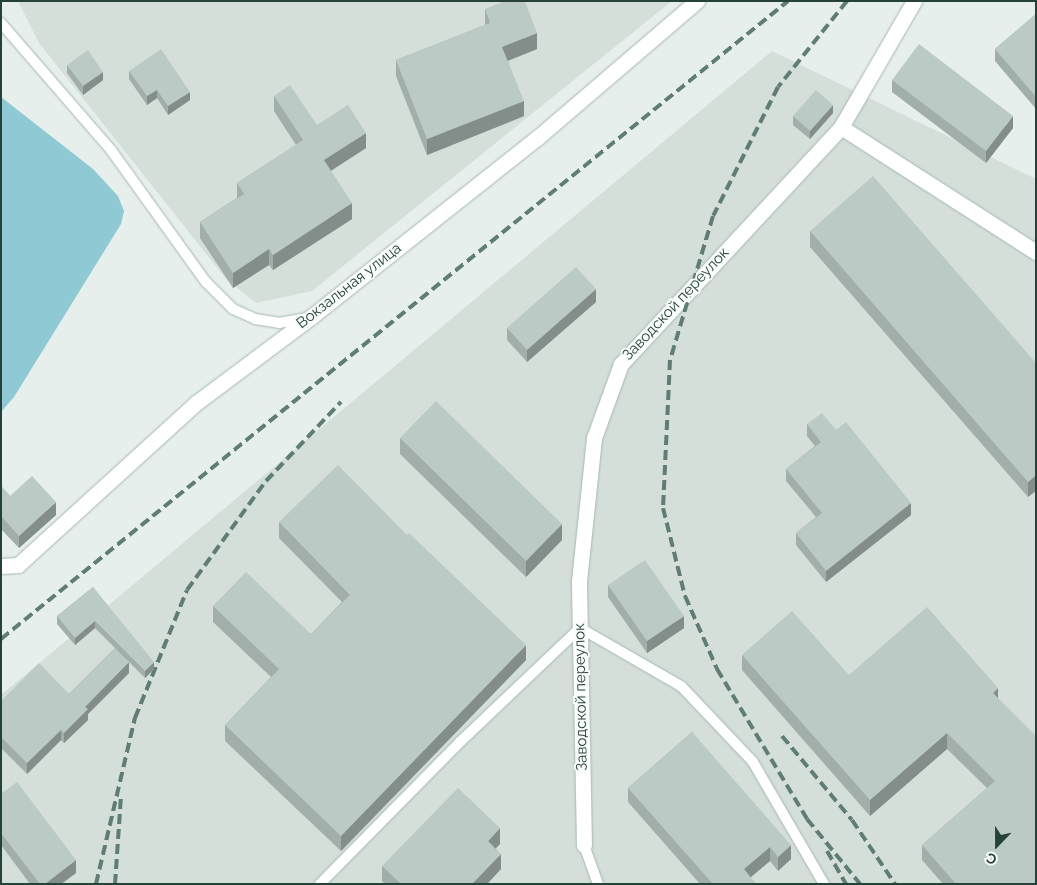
<!DOCTYPE html>
<meta charset="utf-8">
<style>
body{margin:0}
#map{position:relative;width:1037px;height:885px;overflow:hidden;background:#e6efeb;font-family:Raleway,sans-serif}
div>[style]{position:absolute}
[style*='--x']{left:calc(var(--x)*1px);top:calc(var(--y)*1px);width:calc(var(--w)*1px);rotate:calc(var(--a)*1deg)}
.built>*{inset:0;background:#d4dfda}
.water>*{inset:0;background:#8ec9d4}
.roads{filter:drop-shadow(0 0 1px #a8b8b2) drop-shadow(0 0 1px #a8b8b2)}
.service>*{height:10px;margin:-5px;padding:0 5px;transform-origin:5px;border-radius:5px;background:#fff}
.minor>*{height:15px;margin:-7.5px;padding:0 7.5px;transform-origin:7.5px;border-radius:7.5px;background:#fff}
.rail>*{height:4px;margin-top:-2px;transform-origin:0;background:repeating-linear-gradient(90deg,#5f7d75 0 10px,transparent 0 15px)}
.wall>*{inset:0;background:#a1aea9}
.shaded-wall>*{inset:0;background:#838d89}
.building>*{inset:0;background:#bbcac4}
span{translate:-50% -50%;white-space:nowrap;text-align:center;line-height:1.15;-webkit-text-stroke:4px #f7fbf9;paint-order:stroke}
.street-label{font-size:15px;color:#24423a}
.frame{position:absolute;inset:0;border:2px solid #24423a;pointer-events:none}
.north{position:absolute;left:972px;top:820px;width:50px;height:50px;-webkit-text-stroke:4px #f7fbf9;paint-order:stroke;rotate:202deg;font-size:14px;font-weight:700;line-height:20px;text-align:center;color:#24423a}
.north::after{content:'';display:block;margin:auto;width:18px;height:22px;background:#24423a;clip-path:polygon(50% 0,100% 100%,50% 72%,0 100%)}
</style>
<div id="map">
<div class="built">
<i style="clip-path:polygon(18px 1px,672px 1px,312px 291px,256px 303px,226px 279px,39px 43px)"></i>
<i style="clip-path:polygon(772px 51px,1036px 179px,1036px 884px,1px 884px,1px 695px)"></i>
</div>
<div class="water">
<i style="clip-path:polygon(1px 97px,93px 169px,118px 196px,124px 211px,121px 224px,14px 397px,1px 412px)"></i>
</div>
<div class="roads">
<div class="service">
<i style="--x:1;--y:23;--w:168;--a:49.1"></i>
<i style="--x:111;--y:150;--w:163;--a:54.3"></i>
<i style="--x:206;--y:282;--w:38;--a:45"></i>
<i style="--x:233;--y:309;--w:24;--a:24"></i>
<i style="--x:255;--y:319;--w:24;--a:9"></i>
<i style="--x:279;--y:323;--w:29;--a:-10"></i>
<i style="--x:584;--y:845;--w:41;--a:70.3"></i>
<i style="--x:320;--y:884;--w:199;--a:-45.4"></i>
<i style="--x:460;--y:742;--w:166;--a:-43.5"></i>
<i style="--x:580;--y:628;--w:116;--a:29.9"></i>
<i style="--x:681;--y:686;--w:105;--a:46.5"></i>
<i style="--x:753;--y:762;--w:141;--a:59.8"></i>
</div>
<div class="minor">
<i style="--x:841;--y:127;--w:232;--a:32.7"></i>
<i style="--x:1;--y:566;--w:17;--a:-3"></i>
<i style="--x:18;--y:565;--w:241;--a:-42.3"></i>
<i style="--x:196;--y:403;--w:144;--a:-36.8"></i>
<i style="--x:311;--y:317;--w:288;--a:-38.4"></i>
<i style="--x:537;--y:138;--w:211;--a:-40.6"></i>
<i style="--x:584;--y:845;--w:264;--a:-91.1"></i>
<i style="--x:579;--y:581;--w:144;--a:-84"></i>
<i style="--x:594;--y:438;--w:79;--a:-70"></i>
<i style="--x:621;--y:364;--w:323;--a:-47.1"></i>
<i style="--x:841;--y:127;--w:146;--a:-59.9"></i>
</div>
</div>
<div class="rail">
<i style="--x:847;--y:1;--w:110;--a:128.7"></i>
<i style="--x:778;--y:87;--w:144;--a:116.7"></i>
<i style="--x:713;--y:216;--w:150;--a:106.6"></i>
<i style="--x:670;--y:360;--w:148;--a:92.7"></i>
<i style="--x:663;--y:508;--w:91;--a:76"></i>
<i style="--x:685;--y:596;--w:80;--a:66.3"></i>
<i style="--x:717;--y:669;--w:175;--a:59"></i>
<i style="--x:807;--y:819;--w:84;--a:50.8"></i>
<i style="--x:1;--y:639;--w:1013;--a:-39.03"></i>
<i style="--x:782;--y:736;--w:109;--a:50.2"></i>
<i style="--x:852;--y:820;--w:77;--a:56.1"></i>
<i style="--x:827;--y:851;--w:38;--a:60"></i>
<i style="--x:96;--y:884;--w:171;--a:-76.8"></i>
<i style="--x:135;--y:718;--w:138;--a:-67.9"></i>
<i style="--x:187;--y:590;--w:135;--a:-54.1"></i>
<i style="--x:266;--y:481;--w:109;--a:-46.5"></i>
<i style="--x:115;--y:884;--w:88;--a:-86.1"></i>
</div>
<div class="wall">
<i style="clip-path:polygon(485px 9px,537px 49px,508px 61px,524px 116px,427px 155px,396px 76px,396px 60px,485px 25px)"></i>
<i style="clip-path:polygon(1036px 14px,1036px 109px,995px 61px,995px 49px)"></i>
<i style="clip-path:polygon(67px 65px,103px 80px,83px 95px,67px 73px)"></i>
<i style="clip-path:polygon(129px 71px,190px 100px,168px 115px,157px 98px,147px 105px,129px 79px)"></i>
<i style="clip-path:polygon(892px 80px,1013px 128px,986px 163px,892px 92px)"></i>
<i style="clip-path:polygon(274px 96px,317px 125px,366px 148px,331px 171px,352px 219px,273px 270px,269px 265px,233px 288px,200px 238px,200px 222px,237px 198px,237px 183px,296px 145px,274px 111px)"></i>
<i style="clip-path:polygon(833px 113px,810px 139px,793px 125px,793px 116px)"></i>
<i style="clip-path:polygon(810px 231px,1036px 363px,1028px 497px,810px 247px)"></i>
<i style="clip-path:polygon(596px 302px,527px 362px,507px 340px,507px 328px)"></i>
<i style="clip-path:polygon(807px 424px,836px 430px,911px 515px,826px 582px,796px 545px,796px 533px,816px 517px,786px 481px,786px 469px,815px 446px,807px 436px)"></i>
<i style="clip-path:polygon(400px 438px,562px 540px,526px 577px,400px 454px)"></i>
<i style="clip-path:polygon(1px 486px,10px 496px,56px 515px,19px 548px,1px 529px)"></i>
<i style="clip-path:polygon(279px 522px,526px 660px,341px 851px,225px 741px,225px 725px,271px 677px,213px 622px,213px 606px,311px 634px,342px 602px,279px 538px)"></i>
<i style="clip-path:polygon(608px 585px,684px 628px,647px 653px,608px 597px)"></i>
<i style="clip-path:polygon(93px 587px,154px 669px,145px 678px,127px 660px,129px 673px,88px 714px,88px 720px,64px 743px,61px 740px,27px 774px,1px 748px,1px 701px,69px 694px,115px 648px,95px 628px,75px 645px,57px 624px,57px 616px)"></i>
<i style="clip-path:polygon(742px 655px,849px 675px,998px 698px,1036px 884px,943px 884px,922px 860px,922px 845px,987px 788px,947px 749px,870px 816px,742px 670px)"></i>
<i style="clip-path:polygon(692px 732px,791px 859px,778px 871px,770px 861px,750px 877px,756px 884px,700px 884px,628px 802px,628px 788px)"></i>
<i style="clip-path:polygon(1px 794px,76px 873px,61px 884px,30px 884px,1px 845px)"></i>
<i style="clip-path:polygon(500px 844px,496px 848px,501px 869px,487px 884px,385px 884px,382px 881px,382px 866px)"></i>
</div>
<div class="shaded-wall">
<i style="clip-path:polygon(537px 33px,537px 49px,502px 63px,502px 47px)"></i>
<i style="clip-path:polygon(103px 72px,103px 80px,83px 95px,83px 86px)"></i>
<i style="clip-path:polygon(157px 90px,157px 98px,147px 105px,147px 96px)"></i>
<i style="clip-path:polygon(190px 92px,190px 100px,168px 115px,168px 106px)"></i>
<i style="clip-path:polygon(524px 101px,524px 116px,427px 155px,427px 139px)"></i>
<i style="clip-path:polygon(833px 105px,833px 113px,810px 139px,810px 131px)"></i>
<i style="clip-path:polygon(1013px 116px,1013px 128px,986px 163px,986px 151px)"></i>
<i style="clip-path:polygon(366px 133px,366px 148px,324px 175px,324px 160px)"></i>
<i style="clip-path:polygon(352px 203px,352px 219px,273px 270px,273px 255px)"></i>
<i style="clip-path:polygon(269px 249px,269px 265px,233px 288px,233px 273px)"></i>
<i style="clip-path:polygon(596px 289px,596px 302px,527px 362px,527px 350px)"></i>
<i style="clip-path:polygon(1036px 475px,1036px 491px,1028px 497px,1028px 482px)"></i>
<i style="clip-path:polygon(56px 502px,56px 515px,19px 548px,19px 536px)"></i>
<i style="clip-path:polygon(911px 503px,911px 515px,826px 582px,826px 571px)"></i>
<i style="clip-path:polygon(562px 524px,562px 540px,526px 577px,526px 561px)"></i>
<i style="clip-path:polygon(684px 616px,684px 628px,647px 653px,647px 641px)"></i>
<i style="clip-path:polygon(95px 621px,95px 628px,75px 645px,75px 638px)"></i>
<i style="clip-path:polygon(526px 645px,526px 660px,341px 851px,341px 836px)"></i>
<i style="clip-path:polygon(129px 662px,129px 673px,88px 714px,88px 720px,64px 743px,64px 733px,85px 707px)"></i>
<i style="clip-path:polygon(154px 662px,154px 669px,145px 678px,145px 671px)"></i>
<i style="clip-path:polygon(998px 688px,998px 704px,993px 693px)"></i>
<i style="clip-path:polygon(61px 730px,61px 740px,27px 774px,27px 763px)"></i>
<i style="clip-path:polygon(947px 733px,947px 749px,870px 816px,870px 800px)"></i>
<i style="clip-path:polygon(500px 828px,500px 844px,488px 856px,488px 841px)"></i>
<i style="clip-path:polygon(791px 845px,791px 859px,778px 871px,778px 857px)"></i>
<i style="clip-path:polygon(770px 847px,770px 861px,744px 883px,744px 869px)"></i>
<i style="clip-path:polygon(501px 854px,501px 869px,487px 884px,472px 884px)"></i>
<i style="clip-path:polygon(76px 860px,76px 873px,61px 884px,45px 884px)"></i>
</div>
<div class="building">
<i style="clip-path:polygon(505px 1px,525px 1px,537px 33px,502px 47px,524px 101px,427px 139px,396px 60px,490px 23px,485px 9px)"></i>
<i style="clip-path:polygon(1036px 14px,1036px 97px,995px 49px)"></i>
<i style="clip-path:polygon(919px 44px,1013px 116px,986px 151px,892px 80px)"></i>
<i style="clip-path:polygon(161px 49px,190px 92px,168px 106px,157px 90px,147px 96px,129px 71px)"></i>
<i style="clip-path:polygon(88px 50px,103px 72px,83px 86px,67px 65px)"></i>
<i style="clip-path:polygon(290px 85px,317px 125px,348px 105px,366px 133px,324px 160px,352px 203px,273px 255px,269px 249px,233px 273px,200px 222px,244px 194px,237px 183px,303px 140px,274px 96px)"></i>
<i style="clip-path:polygon(816px 90px,833px 105px,810px 131px,793px 116px)"></i>
<i style="clip-path:polygon(873px 176px,1036px 363px,1036px 475px,1028px 482px,810px 231px)"></i>
<i style="clip-path:polygon(576px 267px,596px 289px,527px 350px,507px 328px)"></i>
<i style="clip-path:polygon(436px 401px,562px 524px,526px 561px,400px 438px)"></i>
<i style="clip-path:polygon(822px 413px,836px 430px,846px 422px,911px 503px,826px 571px,796px 533px,822px 513px,786px 469px,821px 442px,807px 424px)"></i>
<i style="clip-path:polygon(338px 465px,407px 535px,409px 533px,526px 645px,341px 836px,225px 725px,279px 669px,213px 606px,246px 572px,311px 634px,350px 595px,279px 522px)"></i>
<i style="clip-path:polygon(32px 476px,56px 502px,19px 536px,1px 516px,1px 486px,10px 496px)"></i>
<i style="clip-path:polygon(645px 560px,684px 616px,647px 641px,608px 585px)"></i>
<i style="clip-path:polygon(93px 587px,154px 662px,145px 671px,95px 621px,75px 638px,57px 616px)"></i>
<i style="clip-path:polygon(927px 607px,998px 688px,993px 693px,1036px 736px,1036px 884px,956px 884px,922px 845px,995px 781px,947px 733px,870px 800px,742px 655px,792px 611px,849px 675px)"></i>
<i style="clip-path:polygon(115px 648px,129px 662px,85px 707px,88px 709px,64px 733px,61px 730px,27px 763px,1px 737px,1px 701px,39px 663px,69px 694px)"></i>
<i style="clip-path:polygon(692px 732px,791px 845px,778px 857px,770px 847px,744px 869px,756px 884px,713px 884px,628px 788px)"></i>
<i style="clip-path:polygon(17px 782px,76px 860px,45px 884px,40px 884px,1px 833px,1px 794px)"></i>
<i style="clip-path:polygon(458px 788px,500px 828px,488px 841px,501px 854px,472px 884px,401px 884px,382px 866px)"></i>
</div>
<div class="street-label">
<span style="left:349px;top:286px;rotate:-38deg">Вокзальная улица</span>
<span style="left:676px;top:304px;rotate:-47deg">Заводской переулок</span>
<span style="left:581px;top:697px;rotate:-91deg">Заводской переулок</span>
</div>
<div class="frame"></div>
<div class="north">С</div>
</div>
